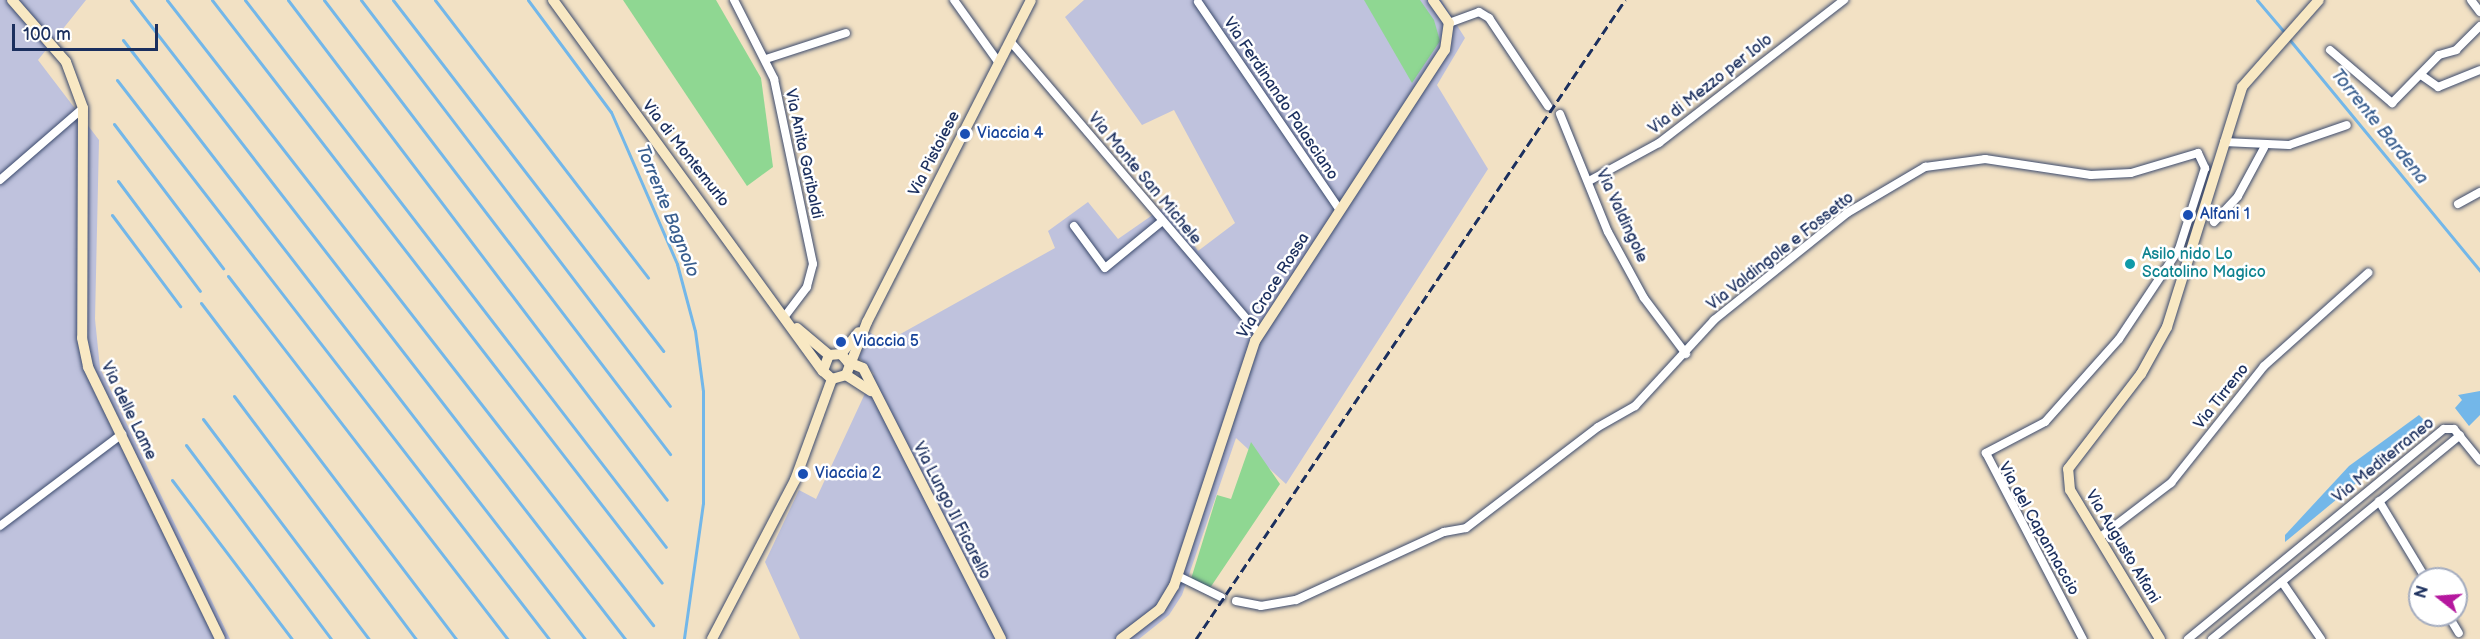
<!DOCTYPE html>
<style>
body{margin:0}
#map{position:relative;width:2480px;height:639px;overflow:hidden;background:#f2e1c4;font-family:"Balsamiq Sans",sans-serif}
div>[style]{position:absolute}
[style*='--x']{left:calc(var(--x)*1px);top:calc(var(--y)*1px);width:calc(var(--w)*1px);rotate:calc(var(--a)*1deg)}
.industrial>*{inset:0;background:#bfc2dd}
.green>*{inset:0;background:#8fd792}
.water>*{inset:0;background:#73b7e9}
.stream>*{height:3px;margin:-1.5px;padding:0 1.5px;transform-origin:1.5px;border-radius:1.5px;background:#73b7e9}
.roads{filter:drop-shadow(0 0 2px #3b4a6d) drop-shadow(0 0 2px #3b4a6d)}
.street>*{height:8px;margin:-4px;padding:0 4px;transform-origin:4px;border-radius:4px;background:#fff}
.secondary>*{height:10px;margin:-5px;padding:0 5px;transform-origin:5px;border-radius:5px;background:#f8e8c3}
.rail>*{height:3px;margin-top:-1.5px;transform-origin:0;background:repeating-linear-gradient(90deg,#1b2f5e 0 9px,transparent 0 13.5px)}
.dots>*{width:16px;height:16px;translate:-50% -50%;box-sizing:border-box;border:3px solid #fff;border-radius:50%}
span{translate:-50% -50%;white-space:nowrap;text-align:center;line-height:1.15;-webkit-text-stroke:5px #fff;paint-order:stroke}
.street-label{font-size:16px;color:#1b2f5e}
.transit-label{font-size:16px;color:#164399}
.left{translate:0 -50%;text-align:left}
.culture-label{font-size:16px;color:#0d838f}
.water-label{font-size:18px;color:#3a5f8f;font-style:italic}
.north{position:absolute;left:2408px;top:567px;width:60px;height:60px;box-sizing:border-box;background:#fff;border:2px solid #a4acbf;border-radius:50%;rotate:287deg;font-size:16px;font-weight:700;line-height:24px;text-align:center;color:#1b2f5e}
.north::after{content:'';display:block;margin:auto;width:21px;height:27px;background:#b5179e;clip-path:polygon(50% 0,100% 100%,50% 72%,0 100%)}
.scale{position:absolute;left:12px;top:24px;width:146px;height:27px;box-sizing:border-box;border:3px solid #1b2f5e;border-top:0;padding-left:8px;font-size:18px;line-height:21px;white-space:nowrap;color:#1b2f5e;-webkit-text-stroke:4px #fff;paint-order:stroke}
</style>
<div id="map">
<div class="industrial">
<i style="clip-path:polygon(0 0,86px 0,38px 60px,99px 140px,95px 319px,100px 368px,230px 639px,0 639px)"></i>
<i style="clip-path:polygon(1084px 0,1441px 0,1465px 38px,1437px 85px,1488px 169px,1286px 484px,1236px 438px,1182px 595px,1169px 615px,1139px 639px,800px 639px,765px 562px,799px 490px,816px 499px,874px 374px,859px 357px,869px 332px,886px 342px,1055px 248px,1048px 231px,1088px 202px,1118px 239px,1167px 205px,1198px 251px,1235px 223px,1174px 110px,1142px 125px,1065px 17px)"></i>
</div>
<div class="green">
<i style="clip-path:polygon(623px 0,716px 0,761px 78px,773px 167px,747px 186px)"></i>
<i style="clip-path:polygon(1364px 0,1420px 0,1434px 20px,1440px 41px,1412px 83px)"></i>
<i style="clip-path:polygon(1251px 442px,1280px 484px,1210px 588px,1191px 579px,1217px 495px,1231px 499px)"></i>
</div>
<div class="water">
<i style="clip-path:polygon(2480px 391px,2480px 415px,2469px 426px,2455px 408px,2462px 400px,2458px 395px)"></i>
<i style="clip-path:polygon(2419px 415px,2428px 424px,2285px 542px,2285px 535px,2349px 466px)"></i>
</div>
<div class="stream">
<i style="--x:131;--y:0;--w:808;--a:52.29"></i>
<i style="--x:167;--y:0;--w:792;--a:52.13"></i>
<i style="--x:212;--y:0;--w:736;--a:52.34"></i>
<i style="--x:245;--y:0;--w:690;--a:52.42"></i>
<i style="--x:288;--y:0;--w:627;--a:52.84"></i>
<i style="--x:324;--y:0;--w:571;--a:52.69"></i>
<i style="--x:361;--y:0;--w:510;--a:52.73"></i>
<i style="--x:393;--y:0;--w:443;--a:52.4"></i>
<i style="--x:435;--y:0;--w:350;--a:52.5"></i>
<i style="--x:528;--y:0;--w:139;--a:53.5"></i>
<i style="--x:611;--y:112;--w:166;--a:66.5"></i>
<i style="--x:677;--y:264;--w:69;--a:75"></i>
<i style="--x:695;--y:331;--w:61;--a:82.4"></i>
<i style="--x:703;--y:391;--w:112;--a:90"></i>
<i style="--x:703;--y:503;--w:137;--a:98"></i>
<i style="--x:2257;--y:0;--w:43;--a:49.7"></i>
<i style="--x:2289;--y:39;--w:301;--a:50.5"></i>
<i style="--x:123;--y:40;--w:756;--a:52.36"></i>
<i style="--x:117;--y:80;--w:706;--a:52.3"></i>
<i style="--x:114;--y:124;--w:181;--a:52.9"></i>
<i style="--x:118;--y:181;--w:137;--a:53.3"></i>
<i style="--x:112;--y:215;--w:114;--a:53.2"></i>
<i style="--x:228;--y:276;--w:458;--a:52.4"></i>
<i style="--x:201;--y:303;--w:422;--a:52.8"></i>
<i style="--x:234;--y:396;--w:304;--a:53.2"></i>
<i style="--x:203;--y:419;--w:276;--a:53"></i>
<i style="--x:186;--y:445;--w:242;--a:53.2"></i>
<i style="--x:172;--y:480;--w:199;--a:53"></i>
</div>
<div class="roads">
<div class="street">
<i style="--x:734;--y:0;--w:89;--a:63.1"></i>
<i style="--x:774;--y:79;--w:189;--a:78.1"></i>
<i style="--x:813;--y:264;--w:24;--a:105"></i>
<i style="--x:807;--y:287;--w:35;--a:127"></i>
<i style="--x:954;--y:0;--w:77;--a:54.5"></i>
<i style="--x:2471;--y:0;--w:15;--a:53"></i>
<i style="--x:1198;--y:2;--w:252;--a:55.7"></i>
<i style="--x:1449;--y:23;--w:32;--a:-20"></i>
<i style="--x:1479;--y:12;--w:12;--a:31"></i>
<i style="--x:1489;--y:18;--w:106;--a:56.2"></i>
<i style="--x:1010;--y:41;--w:385;--a:49.6"></i>
<i style="--x:2330;--y:50;--w:82;--a:40.5"></i>
<i style="--x:2392;--y:103;--w:67;--a:-45.6"></i>
<i style="--x:2439;--y:55;--w:18;--a:-16"></i>
<i style="--x:2456;--y:50;--w:34;--a:-45"></i>
<i style="--x:766;--y:59;--w:84;--a:-18"></i>
<i style="--x:2421;--y:75;--w:21;--a:35"></i>
<i style="--x:2438;--y:87;--w:45;--a:-22"></i>
<i style="--x:1560;--y:114;--w:127;--a:67.9"></i>
<i style="--x:1608;--y:232;--w:75;--a:61.4"></i>
<i style="--x:1644;--y:298;--w:70;--a:53.1"></i>
<i style="--x:2224;--y:142;--w:65;--a:2.6"></i>
<i style="--x:2289;--y:145;--w:61;--a:-19"></i>
<i style="--x:0;--y:180;--w:110;--a:-40.9"></i>
<i style="--x:1589;--y:181;--w:80;--a:-28.5"></i>
<i style="--x:1659;--y:143;--w:234;--a:-37.7"></i>
<i style="--x:2458;--y:204;--w:25;--a:-29"></i>
<i style="--x:2214;--y:222;--w:35;--a:-47"></i>
<i style="--x:2238;--y:196;--w:55;--a:-61.6"></i>
<i style="--x:1074;--y:226;--w:52;--a:53.6"></i>
<i style="--x:1105;--y:268;--w:72;--a:-39.4"></i>
<i style="--x:2379;--y:501;--w:91;--a:58.9"></i>
<i style="--x:0;--y:526;--w:153;--a:-37"></i>
<i style="--x:2099;--y:538;--w:91;--a:-37.4"></i>
<i style="--x:2171;--y:483;--w:149;--a:-51.5"></i>
<i style="--x:2264;--y:366;--w:140;--a:-41.8"></i>
<i style="--x:1178;--y:576;--w:48;--a:26"></i>
<i style="--x:2282;--y:582;--w:69;--a:55.6"></i>
<i style="--x:1236;--y:601;--w:25;--a:11"></i>
<i style="--x:1261;--y:606;--w:36;--a:-10"></i>
<i style="--x:1296;--y:600;--w:163;--a:-24.7"></i>
<i style="--x:1444;--y:532;--w:22;--a:-10"></i>
<i style="--x:1466;--y:528;--w:166;--a:-37.4"></i>
<i style="--x:1598;--y:427;--w:43;--a:-29.6"></i>
<i style="--x:1635;--y:406;--w:117;--a:-47.4"></i>
<i style="--x:1714;--y:320;--w:171;--a:-38.8"></i>
<i style="--x:1847;--y:213;--w:91;--a:-30.5"></i>
<i style="--x:1925;--y:167;--w:61;--a:-7.6"></i>
<i style="--x:1985;--y:159;--w:107;--a:8.6"></i>
<i style="--x:2091;--y:175;--w:40;--a:-2.9"></i>
<i style="--x:2131;--y:173;--w:70;--a:-16.6"></i>
<i style="--x:2198;--y:153;--w:17;--a:65"></i>
<i style="--x:2205;--y:168;--w:85;--a:107.8"></i>
<i style="--x:2179;--y:249;--w:108;--a:123.7"></i>
<i style="--x:2119;--y:339;--w:111;--a:131.7"></i>
<i style="--x:2045;--y:422;--w:67;--a:152.3"></i>
<i style="--x:1986;--y:453;--w:210;--a:62.5"></i>
<i style="--x:2448;--y:615;--w:21;--a:59"></i>
<i style="--x:2188;--y:639;--w:331;--a:-39.4"></i>
<i style="--x:2444;--y:429;--w:10;--a:0"></i>
<i style="--x:2454;--y:429;--w:41;--a:50.9"></i>
<i style="--x:2212;--y:639;--w:321;--a:-39.4"></i>
</div>
<div class="secondary">
<i style="--x:12;--y:0;--w:82;--a:48.9"></i>
<i style="--x:66;--y:62;--w:49;--a:69.7"></i>
<i style="--x:83;--y:108;--w:230;--a:90.2"></i>
<i style="--x:82;--y:338;--w:30;--a:78"></i>
<i style="--x:88;--y:367;--w:302;--a:64.1"></i>
<i style="--x:553;--y:0;--w:459;--a:54"></i>
<i style="--x:797;--y:328;--w:42;--a:40.2"></i>
<i style="--x:841;--y:354;--w:28;--a:-51"></i>
<i style="--x:848;--y:362;--w:11;--a:-131"></i>
<i style="--x:841;--y:354;--w:12;--a:175"></i>
<i style="--x:829;--y:355;--w:17;--a:111"></i>
<i style="--x:823;--y:371;--w:12;--a:42"></i>
<i style="--x:832;--y:379;--w:15;--a:-16"></i>
<i style="--x:846;--y:375;--w:57;--a:-68.4"></i>
<i style="--x:867;--y:322;--w:361;--a:-63"></i>
<i style="--x:848;--y:362;--w:16;--a:22"></i>
<i style="--x:863;--y:368;--w:304;--a:63"></i>
<i style="--x:846;--y:375;--w:30;--a:33"></i>
<i style="--x:712;--y:639;--w:179;--a:-62.4"></i>
<i style="--x:795;--y:480;--w:108;--a:-69.9"></i>
<i style="--x:1121;--y:639;--w:49;--a:-37.6"></i>
<i style="--x:1160;--y:609;--w:27;--a:-59"></i>
<i style="--x:1174;--y:586;--w:258;--a:-71.7"></i>
<i style="--x:1255;--y:341;--w:348;--a:-56.9"></i>
<i style="--x:1445;--y:50;--w:27;--a:-82"></i>
<i style="--x:1449;--y:23;--w:28;--a:-125"></i>
<i style="--x:2160;--y:639;--w:174;--a:-121.1"></i>
<i style="--x:2070;--y:490;--w:21;--a:-95"></i>
<i style="--x:2068;--y:469;--w:120;--a:-52.5"></i>
<i style="--x:2141;--y:374;--w:54;--a:-61"></i>
<i style="--x:2167;--y:327;--w:251;--a:-72.6"></i>
<i style="--x:2242;--y:87;--w:116;--a:-48.5"></i>
</div>
</div>
<div class="rail">
<i style="--x:1196;--y:639;--w:770;--a:-56.12"></i>
</div>
<div class="dots">
<i style="left:965px;top:134px;background:#1a4fb4"></i>
<i style="left:2188px;top:215px;background:#1a4fb4"></i>
<i style="left:2130px;top:264px;background:#0f9aa8"></i>
<i style="left:841px;top:342px;background:#1a4fb4"></i>
<i style="left:803px;top:474px;background:#1a4fb4"></i>
</div>
<div class="street-label">
<span style="left:1711px;top:85px;rotate:-38deg">Via di Mezzo per Iolo</span>
<span style="left:1280px;top:99px;rotate:56deg">Via Ferdinando Palasciano</span>
<span style="left:685px;top:154px;rotate:52deg">Via di Montemurlo</span>
<span style="left:803px;top:154px;rotate:78deg">Via Anita Garibaldi</span>
<span style="left:935px;top:154px;rotate:-63deg">Via Pistoiese</span>
<span style="left:1144px;top:179px;rotate:50deg">Via Monte San Michele</span>
<span style="left:1621px;top:216px;rotate:65deg">Via Valdingole</span>
<span style="left:1781px;top:252px;rotate:-38deg">Via Valdingole e Fossetto</span>
<span style="left:1274px;top:286px;rotate:-58deg">Via Croce Rossa</span>
<span style="left:2222px;top:397px;rotate:-52deg">Via Tirreno</span>
<span style="left:128px;top:411px;rotate:64deg">Via delle Lame</span>
<span style="left:2384px;top:461px;rotate:-39deg">Via Mediterraneo</span>
<span style="left:951px;top:511px;rotate:63deg">Via Lungo Il Ficarello</span>
<span style="left:2038px;top:529px;rotate:61deg">Via del Capannaccio</span>
<span style="left:2122px;top:547px;rotate:59deg">Via Augusto Alfani</span>
</div>
<div class="transit-label">
<span class="left" style="left:977px;top:134px">Viaccia 4</span>
<span class="left" style="left:2200px;top:215px">Alfani 1</span>
<span class="left" style="left:853px;top:342px">Viaccia 5</span>
<span class="left" style="left:815px;top:474px">Viaccia 2</span>
</div>
<div class="culture-label">
<span class="left" style="left:2142px;top:264px">Asilo nido Lo<br>Scatolino Magico</span>
</div>
<div class="water-label">
<span style="left:2379px;top:127px;rotate:51deg">Torrente Bardena</span>
<span style="left:667px;top:211px;rotate:68deg">Torrente Bagnolo</span>
</div>
<div class="north">N</div>
<div class="scale">100 m</div>
</div>
